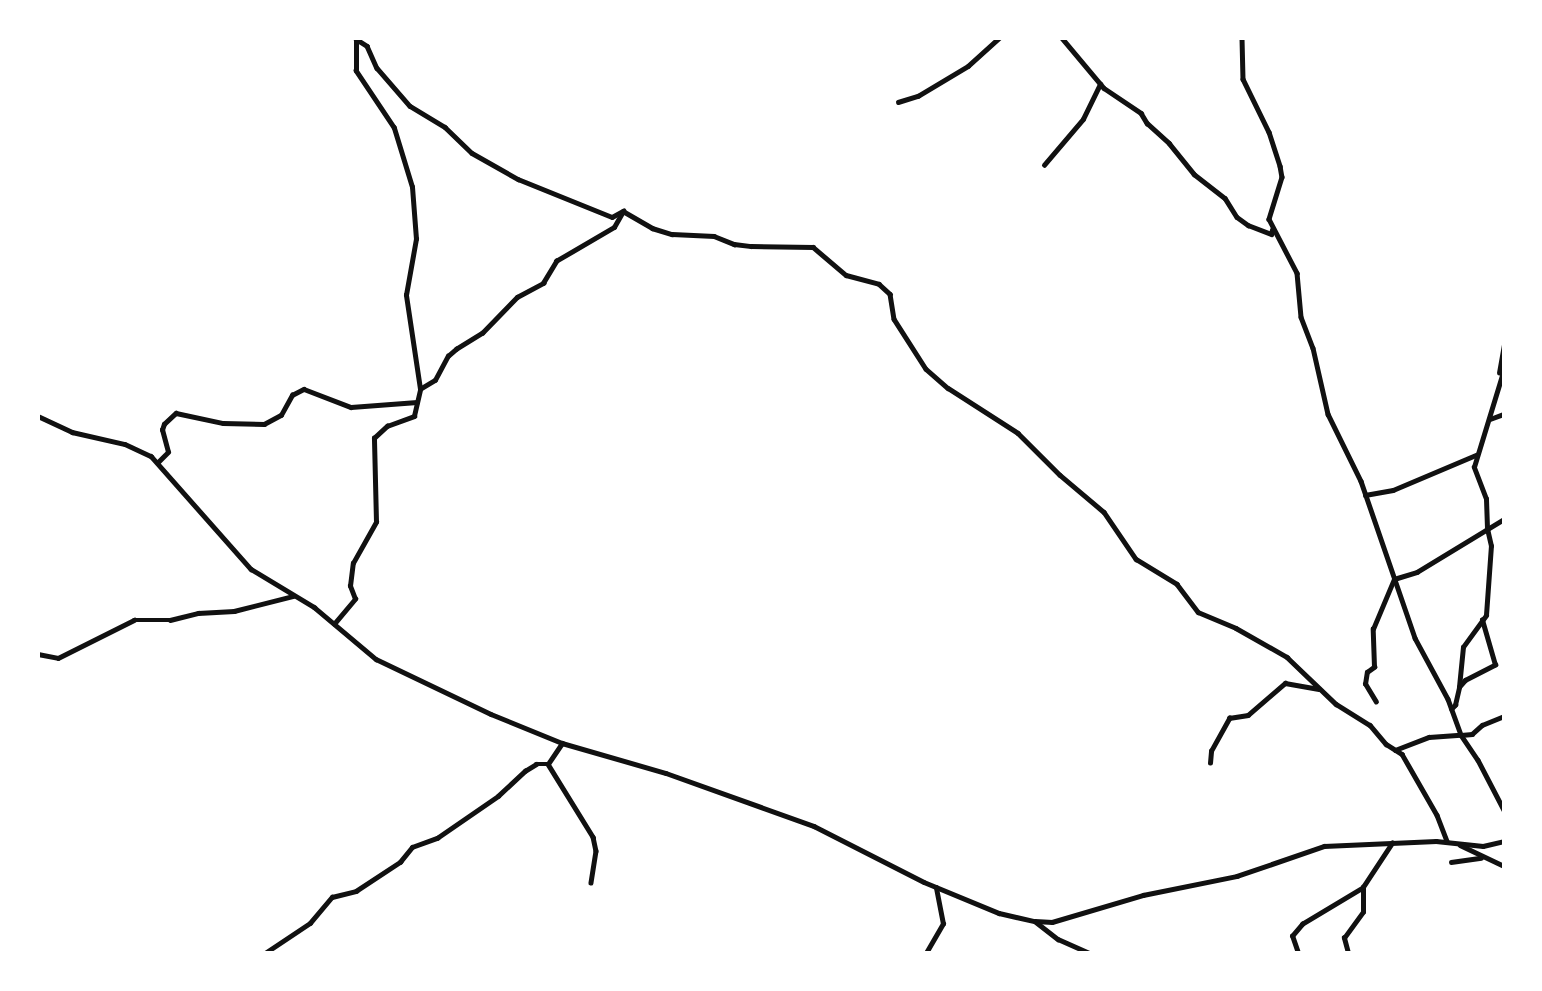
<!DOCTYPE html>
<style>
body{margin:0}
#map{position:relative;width:1542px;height:991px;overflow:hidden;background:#fff;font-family:"Alegreya Sans",sans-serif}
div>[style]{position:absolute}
.minor>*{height:4.5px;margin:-2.25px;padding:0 2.25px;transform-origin:2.25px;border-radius:2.25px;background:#111}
span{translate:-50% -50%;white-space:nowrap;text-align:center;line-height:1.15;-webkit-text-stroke:6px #fff;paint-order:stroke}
.frame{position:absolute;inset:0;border:40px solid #fff;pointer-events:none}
</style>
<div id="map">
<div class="minor">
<i style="left:1062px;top:38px;width:65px;rotate:50deg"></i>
<i style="left:1104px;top:88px;width:45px;rotate:34deg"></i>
<i style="left:1141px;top:113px;width:12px;rotate:59deg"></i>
<i style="left:1147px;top:123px;width:30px;rotate:42deg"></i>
<i style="left:1169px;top:143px;width:40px;rotate:51deg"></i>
<i style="left:1194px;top:174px;width:39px;rotate:38deg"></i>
<i style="left:1225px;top:198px;width:22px;rotate:58deg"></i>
<i style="left:1237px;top:217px;width:14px;rotate:36deg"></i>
<i style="left:1248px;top:225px;width:25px;rotate:21deg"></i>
<i style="left:1271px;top:234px;width:4px;rotate:-76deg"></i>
<i style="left:1242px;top:38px;width:41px;rotate:88.6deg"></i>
<i style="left:1243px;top:79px;width:59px;rotate:63.9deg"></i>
<i style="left:1269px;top:132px;width:36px;rotate:72deg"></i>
<i style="left:1280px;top:166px;width:11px;rotate:80deg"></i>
<i style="left:1282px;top:177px;width:44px;rotate:107.2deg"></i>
<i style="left:1269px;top:219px;width:61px;rotate:62.6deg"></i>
<i style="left:1297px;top:273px;width:44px;rotate:84.8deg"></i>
<i style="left:1301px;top:317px;width:33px;rotate:69deg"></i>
<i style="left:1313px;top:348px;width:68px;rotate:77.2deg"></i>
<i style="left:1328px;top:414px;width:75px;rotate:63.8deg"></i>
<i style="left:1361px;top:481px;width:166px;rotate:71deg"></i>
<i style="left:1415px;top:638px;width:69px;rotate:61.6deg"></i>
<i style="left:1448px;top:699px;width:38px;rotate:70deg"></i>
<i style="left:1461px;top:735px;width:30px;rotate:56deg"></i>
<i style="left:1478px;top:760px;width:56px;rotate:62.5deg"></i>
<i style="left:356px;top:39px;width:13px;rotate:32deg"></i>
<i style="left:367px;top:46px;width:24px;rotate:66deg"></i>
<i style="left:377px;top:68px;width:50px;rotate:49deg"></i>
<i style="left:410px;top:106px;width:41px;rotate:31deg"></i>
<i style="left:445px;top:127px;width:37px;rotate:44deg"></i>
<i style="left:472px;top:153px;width:53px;rotate:29.5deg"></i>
<i style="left:518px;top:179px;width:101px;rotate:22deg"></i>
<i style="left:612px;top:217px;width:13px;rotate:-29deg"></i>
<i style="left:623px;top:211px;width:34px;rotate:30deg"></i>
<i style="left:652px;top:228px;width:21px;rotate:17deg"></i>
<i style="left:672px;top:234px;width:42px;rotate:2.7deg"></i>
<i style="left:714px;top:236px;width:22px;rotate:22deg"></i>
<i style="left:734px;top:244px;width:17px;rotate:7deg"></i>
<i style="left:751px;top:246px;width:62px;rotate:0.9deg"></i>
<i style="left:813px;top:247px;width:43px;rotate:40.3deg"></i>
<i style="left:846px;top:275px;width:34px;rotate:15deg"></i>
<i style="left:879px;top:284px;width:15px;rotate:42deg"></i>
<i style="left:890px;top:294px;width:25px;rotate:81deg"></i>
<i style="left:894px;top:319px;width:59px;rotate:57.4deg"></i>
<i style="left:926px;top:369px;width:29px;rotate:41deg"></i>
<i style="left:948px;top:388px;width:83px;rotate:32.7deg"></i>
<i style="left:1018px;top:433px;width:59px;rotate:45deg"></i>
<i style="left:1060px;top:475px;width:57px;rotate:40.1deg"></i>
<i style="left:1104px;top:512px;width:57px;rotate:55.8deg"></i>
<i style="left:1136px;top:559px;width:48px;rotate:31.4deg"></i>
<i style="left:1177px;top:584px;width:35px;rotate:53deg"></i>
<i style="left:1198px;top:612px;width:41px;rotate:22.8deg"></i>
<i style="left:1236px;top:628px;width:59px;rotate:29.6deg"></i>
<i style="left:1287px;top:657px;width:68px;rotate:43.8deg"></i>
<i style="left:1336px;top:704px;width:40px;rotate:32deg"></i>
<i style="left:1370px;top:725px;width:25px;rotate:50deg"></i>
<i style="left:1386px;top:744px;width:19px;rotate:32deg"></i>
<i style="left:1402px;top:754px;width:70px;rotate:60.2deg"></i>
<i style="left:1437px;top:815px;width:28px;rotate:69deg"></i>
<i style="left:898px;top:102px;width:21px;rotate:-17deg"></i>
<i style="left:918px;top:96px;width:58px;rotate:-31deg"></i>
<i style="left:968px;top:66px;width:42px;rotate:-42.1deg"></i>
<i style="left:1044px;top:165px;width:60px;rotate:-49.7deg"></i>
<i style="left:1083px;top:119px;width:39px;rotate:-64deg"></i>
<i style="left:1499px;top:373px;width:28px;rotate:-80deg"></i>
<i style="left:420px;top:389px;width:17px;rotate:-31deg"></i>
<i style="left:435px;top:380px;width:27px;rotate:-62deg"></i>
<i style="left:448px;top:356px;width:11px;rotate:-41deg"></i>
<i style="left:456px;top:349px;width:31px;rotate:-32deg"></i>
<i style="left:482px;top:333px;width:50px;rotate:-45.8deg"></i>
<i style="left:517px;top:297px;width:30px;rotate:-28deg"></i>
<i style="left:543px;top:283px;width:26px;rotate:-59deg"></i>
<i style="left:556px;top:261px;width:67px;rotate:-30.4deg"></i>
<i style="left:614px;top:227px;width:16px;rotate:-60deg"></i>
<i style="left:38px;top:416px;width:38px;rotate:25deg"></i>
<i style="left:72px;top:432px;width:54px;rotate:12.8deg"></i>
<i style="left:125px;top:444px;width:29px;rotate:25deg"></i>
<i style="left:151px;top:456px;width:151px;rotate:48.5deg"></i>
<i style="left:251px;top:569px;width:74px;rotate:31.1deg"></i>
<i style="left:314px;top:607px;width:81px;rotate:40deg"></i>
<i style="left:376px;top:659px;width:127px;rotate:25.6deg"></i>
<i style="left:491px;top:714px;width:77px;rotate:22.2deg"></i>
<i style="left:562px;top:743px;width:108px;rotate:16.1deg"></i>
<i style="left:666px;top:773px;width:157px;rotate:19.7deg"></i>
<i style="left:814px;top:826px;width:123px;rotate:27deg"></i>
<i style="left:924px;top:882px;width:81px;rotate:22.5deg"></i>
<i style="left:999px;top:913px;width:37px;rotate:13deg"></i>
<i style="left:1035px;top:921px;width:17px;rotate:3deg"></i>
<i style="left:1052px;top:922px;width:95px;rotate:-16.5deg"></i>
<i style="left:1143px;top:895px;width:96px;rotate:-11.4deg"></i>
<i style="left:1237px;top:876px;width:92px;rotate:-19deg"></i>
<i style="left:1324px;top:846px;width:112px;rotate:-2.6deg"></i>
<i style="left:1436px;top:841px;width:47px;rotate:6.1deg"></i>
<i style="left:1483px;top:846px;width:22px;rotate:-13deg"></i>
<i style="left:1490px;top:419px;width:15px;rotate:-20deg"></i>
<i style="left:158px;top:462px;width:14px;rotate:-45deg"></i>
<i style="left:168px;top:452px;width:23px;rotate:-105deg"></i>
<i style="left:162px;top:430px;width:6px;rotate:-72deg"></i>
<i style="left:164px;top:424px;width:16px;rotate:-43deg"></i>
<i style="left:176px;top:413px;width:48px;rotate:12deg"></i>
<i style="left:223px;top:423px;width:41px;rotate:1.4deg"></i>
<i style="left:264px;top:424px;width:19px;rotate:-28deg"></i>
<i style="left:281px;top:415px;width:23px;rotate:-61deg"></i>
<i style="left:292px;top:395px;width:13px;rotate:-27deg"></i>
<i style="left:304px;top:389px;width:50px;rotate:21deg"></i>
<i style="left:351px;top:407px;width:66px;rotate:-4.3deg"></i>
<i style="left:1365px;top:495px;width:28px;rotate:-10deg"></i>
<i style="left:1393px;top:490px;width:90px;rotate:-22.9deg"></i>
<i style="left:334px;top:624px;width:33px;rotate:-50deg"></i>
<i style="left:355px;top:599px;width:14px;rotate:-111deg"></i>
<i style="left:350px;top:586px;width:23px;rotate:-83deg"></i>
<i style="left:353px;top:563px;width:47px;rotate:-60.7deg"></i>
<i style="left:376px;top:522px;width:84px;rotate:-91.4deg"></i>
<i style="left:374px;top:438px;width:18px;rotate:-43deg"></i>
<i style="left:387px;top:426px;width:29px;rotate:-20deg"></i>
<i style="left:414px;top:416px;width:28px;rotate:-77deg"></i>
<i style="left:420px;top:389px;width:95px;rotate:-98.5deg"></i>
<i style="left:406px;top:295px;width:57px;rotate:-79.9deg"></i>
<i style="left:416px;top:239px;width:52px;rotate:-94.4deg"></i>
<i style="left:412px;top:187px;width:62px;rotate:-107deg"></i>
<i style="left:394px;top:128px;width:69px;rotate:-123.7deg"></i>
<i style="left:356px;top:71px;width:31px;rotate:-90deg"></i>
<i style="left:38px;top:654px;width:20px;rotate:11deg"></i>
<i style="left:58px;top:658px;width:85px;rotate:-26.6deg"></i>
<i style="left:134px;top:620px;width:36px"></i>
<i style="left:170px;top:620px;width:29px;rotate:-14deg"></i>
<i style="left:198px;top:613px;width:36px;rotate:-3deg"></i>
<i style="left:234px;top:611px;width:61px;rotate:-14.3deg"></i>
<i style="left:1459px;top:687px;width:9px;rotate:-49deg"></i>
<i style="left:1465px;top:680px;width:34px;rotate:-27deg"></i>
<i style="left:1495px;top:665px;width:47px;rotate:-106.1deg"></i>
<i style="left:1376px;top:702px;width:21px;rotate:-121deg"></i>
<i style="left:1365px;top:684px;width:12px;rotate:-81deg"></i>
<i style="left:1367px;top:672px;width:9px;rotate:-36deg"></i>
<i style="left:1374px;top:667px;width:38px;rotate:-92deg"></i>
<i style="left:1373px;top:629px;width:54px;rotate:-67.2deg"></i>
<i style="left:1394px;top:579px;width:24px;rotate:-17deg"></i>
<i style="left:1417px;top:572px;width:102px;rotate:-31.3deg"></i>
<i style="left:1451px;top:709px;width:6px;rotate:-45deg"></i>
<i style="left:1455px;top:705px;width:18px;rotate:-77deg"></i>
<i style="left:1459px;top:687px;width:40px;rotate:-84.3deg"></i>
<i style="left:1463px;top:647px;width:39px;rotate:-54deg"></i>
<i style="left:1486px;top:615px;width:69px;rotate:-85.9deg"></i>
<i style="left:1491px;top:546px;width:18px;rotate:-103deg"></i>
<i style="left:1487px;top:528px;width:29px;rotate:-92deg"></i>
<i style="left:1486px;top:499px;width:34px;rotate:-111deg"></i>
<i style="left:1474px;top:467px;width:102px;rotate:-73deg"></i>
<i style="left:1461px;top:735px;width:11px;rotate:-5deg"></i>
<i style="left:1472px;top:734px;width:13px;rotate:-42deg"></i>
<i style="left:1482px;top:725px;width:24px;rotate:-22deg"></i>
<i style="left:1395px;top:750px;width:36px;rotate:-21deg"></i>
<i style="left:1429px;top:737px;width:31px;rotate:-4deg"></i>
<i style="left:1210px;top:763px;width:12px;rotate:-85deg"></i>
<i style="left:1211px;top:751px;width:38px;rotate:-61deg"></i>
<i style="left:1229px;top:718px;width:19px;rotate:-9deg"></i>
<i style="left:1248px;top:715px;width:49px;rotate:-40.9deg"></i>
<i style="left:1285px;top:683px;width:34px;rotate:10deg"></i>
<i style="left:548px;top:764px;width:86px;rotate:58.3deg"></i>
<i style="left:593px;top:837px;width:14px;rotate:78deg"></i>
<i style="left:596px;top:851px;width:32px;rotate:99deg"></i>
<i style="left:1460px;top:845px;width:49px;rotate:25.5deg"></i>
<i style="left:1451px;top:862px;width:30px;rotate:-8deg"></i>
<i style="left:1036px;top:922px;width:28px;rotate:38deg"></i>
<i style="left:1058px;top:939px;width:34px;rotate:24deg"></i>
<i style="left:265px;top:953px;width:54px;rotate:-33.7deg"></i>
<i style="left:310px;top:923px;width:34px;rotate:-50deg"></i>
<i style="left:332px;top:897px;width:25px;rotate:-14deg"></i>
<i style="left:356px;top:891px;width:53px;rotate:-33.4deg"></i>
<i style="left:400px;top:862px;width:19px;rotate:-51deg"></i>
<i style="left:412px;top:847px;width:27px;rotate:-20deg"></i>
<i style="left:437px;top:838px;width:74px;rotate:-34.5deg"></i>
<i style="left:498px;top:796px;width:37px;rotate:-43deg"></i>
<i style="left:525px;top:771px;width:13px;rotate:-32deg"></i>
<i style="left:536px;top:764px;width:12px"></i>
<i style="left:548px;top:764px;width:25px;rotate:-56deg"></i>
<i style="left:926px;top:953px;width:34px;rotate:-60deg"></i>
<i style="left:943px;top:924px;width:37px;rotate:-101deg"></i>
<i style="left:1298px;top:953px;width:18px;rotate:-109deg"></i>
<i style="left:1292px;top:936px;width:16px;rotate:-50deg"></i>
<i style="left:1302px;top:924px;width:70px;rotate:-31deg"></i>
<i style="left:1348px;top:953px;width:16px;rotate:-105deg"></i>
<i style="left:1344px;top:938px;width:32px;rotate:-54deg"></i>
<i style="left:1363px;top:912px;width:25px;rotate:-90deg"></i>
<i style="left:1363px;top:887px;width:53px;rotate:-56.6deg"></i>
</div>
<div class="frame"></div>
</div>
